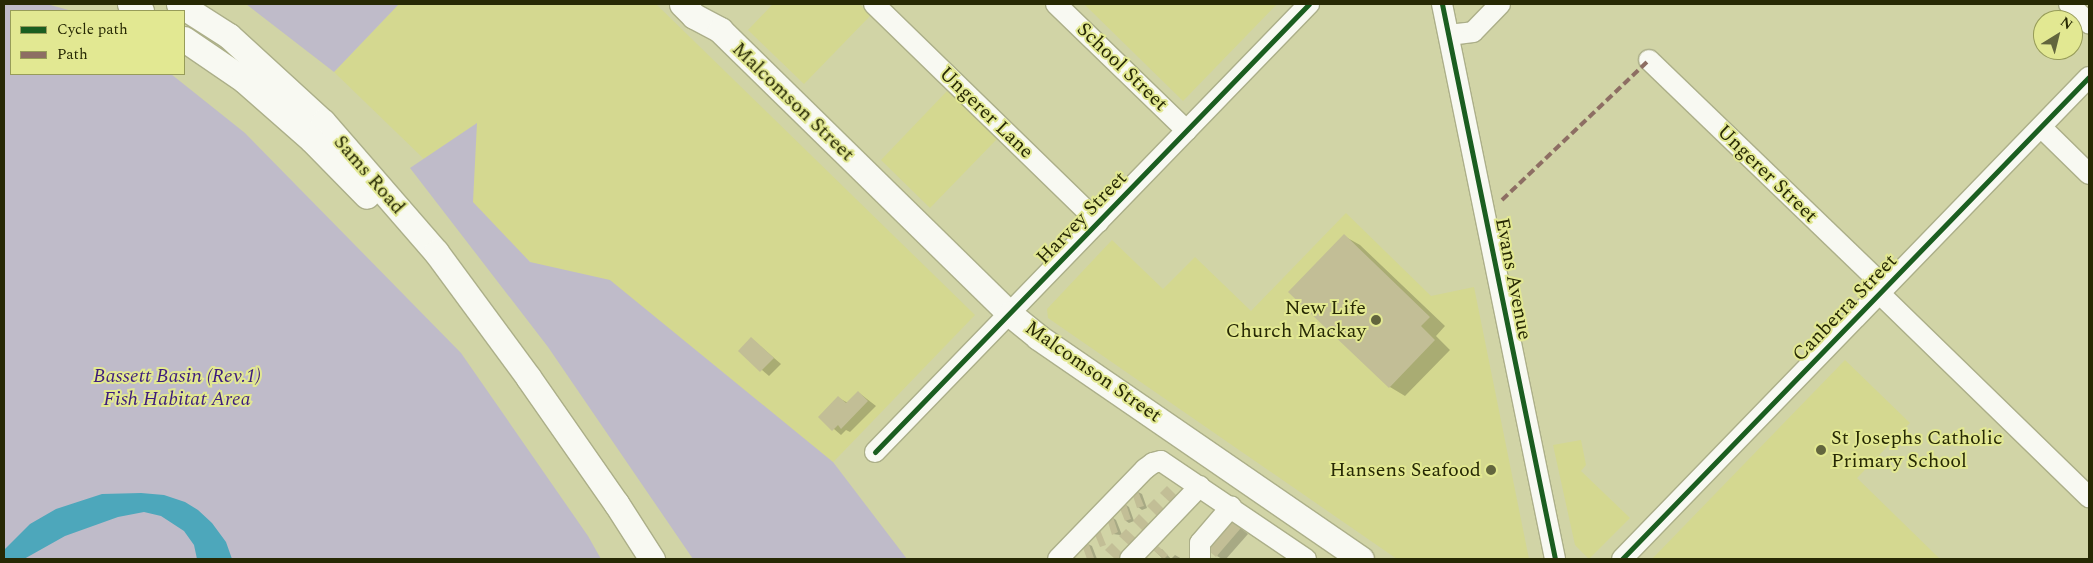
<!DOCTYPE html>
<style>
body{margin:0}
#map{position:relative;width:2093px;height:563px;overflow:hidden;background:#d1d4a6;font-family:Spectral,serif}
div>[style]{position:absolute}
.built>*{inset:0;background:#d4d890}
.green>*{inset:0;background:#bfbbc9}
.water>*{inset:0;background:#4da7bb}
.shadow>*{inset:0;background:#0003}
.building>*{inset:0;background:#c2be96}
.roads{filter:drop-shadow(1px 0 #acaf89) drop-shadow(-1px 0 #acaf89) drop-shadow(0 1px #acaf89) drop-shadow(0 -1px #acaf89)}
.minor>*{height:20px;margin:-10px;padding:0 10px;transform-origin:10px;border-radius:10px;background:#f8f9f2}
.major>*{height:25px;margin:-12.5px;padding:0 12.5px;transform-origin:12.5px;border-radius:12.5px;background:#f8f9f2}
.quiet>*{height:4px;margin-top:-2px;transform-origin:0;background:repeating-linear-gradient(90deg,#8d6e63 0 8px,transparent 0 12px)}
.cycleway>*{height:5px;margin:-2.5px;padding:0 2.5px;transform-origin:2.5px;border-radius:2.5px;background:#1b5e20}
.dots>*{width:14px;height:14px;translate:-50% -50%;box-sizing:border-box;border:2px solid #e2e892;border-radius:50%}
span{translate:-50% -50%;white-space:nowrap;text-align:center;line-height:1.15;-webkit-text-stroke:4px #e2e892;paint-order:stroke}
.street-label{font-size:20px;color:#272904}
.poi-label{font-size:20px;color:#272904}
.right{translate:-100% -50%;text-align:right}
.left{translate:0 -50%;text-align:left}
.park-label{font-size:20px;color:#3d1c7e;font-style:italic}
.frame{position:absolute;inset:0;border:5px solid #272904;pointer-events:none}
.legend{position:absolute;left:10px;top:10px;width:175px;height:65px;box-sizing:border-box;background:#e2e892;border:1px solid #979c59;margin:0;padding:6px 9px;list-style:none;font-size:15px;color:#272904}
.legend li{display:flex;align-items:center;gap:10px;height:25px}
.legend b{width:25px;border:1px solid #979c59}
.north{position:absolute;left:2033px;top:10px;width:50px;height:50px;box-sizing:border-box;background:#e2e892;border:1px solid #979c59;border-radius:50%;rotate:36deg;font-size:14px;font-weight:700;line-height:20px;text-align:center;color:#272904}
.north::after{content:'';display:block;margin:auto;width:18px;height:22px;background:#62653d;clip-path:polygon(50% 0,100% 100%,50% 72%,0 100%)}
</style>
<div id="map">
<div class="built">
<i style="clip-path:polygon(399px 4px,656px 4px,975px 315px,787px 510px,334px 72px)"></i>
<i style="clip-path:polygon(773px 4px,859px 4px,871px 15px,804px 84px,748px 30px)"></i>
<i style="clip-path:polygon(1084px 4px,1277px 4px,1183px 101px)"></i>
<i style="clip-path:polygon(948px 90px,997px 139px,930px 208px,881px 160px)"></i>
<i style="clip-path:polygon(1346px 213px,1431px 296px,1474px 287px,1529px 559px,1397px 559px,1048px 318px,1047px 309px,1112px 240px,1163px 289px,1195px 257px,1251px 311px)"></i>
<i style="clip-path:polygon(1845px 360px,1910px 423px,1857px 478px,1940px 559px,1652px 559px)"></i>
<i style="clip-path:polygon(1581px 440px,1586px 465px,1581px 471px,1630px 518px,1589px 559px,1575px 545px,1553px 445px)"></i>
</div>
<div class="green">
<i style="clip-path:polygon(4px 4px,47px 4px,72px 11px,11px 11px,11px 74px,171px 74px,245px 133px,461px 353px,588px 536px,601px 559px,4px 559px)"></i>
<i style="clip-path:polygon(246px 4px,399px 4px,334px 72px)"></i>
<i style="clip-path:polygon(477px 123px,473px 202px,530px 262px,610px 280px,833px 462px,907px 559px,693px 559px,548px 347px,410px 168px)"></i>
</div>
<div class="water">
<i style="clip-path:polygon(141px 493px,164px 495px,185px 502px,198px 510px,212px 523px,226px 542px,232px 559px,197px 559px,194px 545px,184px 531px,161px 516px,144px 512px,118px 517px,65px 536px,24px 559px,4px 559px,4px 550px,30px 524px,56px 509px,102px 494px)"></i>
</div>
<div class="shadow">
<i style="clip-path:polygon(1344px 236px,1360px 245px,1445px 326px,1436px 336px,1450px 350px,1405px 396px,1390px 387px)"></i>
<i style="clip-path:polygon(752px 339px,781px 364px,769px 376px,740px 351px)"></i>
<i style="clip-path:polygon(858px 392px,876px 406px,850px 432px,846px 430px,841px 435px,820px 417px,839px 398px,848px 403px)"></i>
<i style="clip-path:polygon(1138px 492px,1142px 494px,1147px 508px,1142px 510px,1138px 507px)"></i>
<i style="clip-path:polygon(1126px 505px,1129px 507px,1134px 521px,1129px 523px,1126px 521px)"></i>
<i style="clip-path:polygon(1113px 518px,1116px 520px,1122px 535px,1133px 547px,1120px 535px,1113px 534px)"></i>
<i style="clip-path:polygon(1230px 520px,1248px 534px,1226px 559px,1222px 559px,1217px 556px)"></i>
<i style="clip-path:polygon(1088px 544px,1092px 546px,1097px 559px,1088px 559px,1083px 546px)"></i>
<i style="clip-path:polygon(1162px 549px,1171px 559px,1175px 555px,1182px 559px,1163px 559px,1155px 551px)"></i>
</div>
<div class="building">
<i style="clip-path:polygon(1344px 234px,1430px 317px,1421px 326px,1435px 340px,1389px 388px,1288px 292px)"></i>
<i style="clip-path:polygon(751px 337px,774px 358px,760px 372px,738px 351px)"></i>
<i style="clip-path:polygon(858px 391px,868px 401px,841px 429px,838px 425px,832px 431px,818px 417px,838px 396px,846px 403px)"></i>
<i style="clip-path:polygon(1167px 486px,1180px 499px,1173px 505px,1160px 493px)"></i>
<i style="clip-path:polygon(1138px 491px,1144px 506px,1137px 508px,1132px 493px)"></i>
<i style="clip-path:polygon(1154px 499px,1167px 512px,1160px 519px,1147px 506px)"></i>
<i style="clip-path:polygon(1126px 504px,1131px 519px,1125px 521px,1119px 506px)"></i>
<i style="clip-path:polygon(1139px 514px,1152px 527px,1146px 534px,1133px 521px)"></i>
<i style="clip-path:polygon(1113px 517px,1118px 532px,1112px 535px,1107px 519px)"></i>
<i style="clip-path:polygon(1230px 518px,1241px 528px,1216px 557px,1204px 547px)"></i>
<i style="clip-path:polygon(1126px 529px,1139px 541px,1132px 548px,1119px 536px)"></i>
<i style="clip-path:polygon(1100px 530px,1106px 545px,1100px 547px,1094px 532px)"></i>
<i style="clip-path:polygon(1088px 542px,1094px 558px,1090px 559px,1087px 559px,1082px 545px)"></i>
<i style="clip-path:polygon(1112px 543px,1125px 556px,1123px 559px,1115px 559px,1105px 550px)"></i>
<i style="clip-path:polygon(1158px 546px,1168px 555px,1164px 559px,1153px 550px)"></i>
</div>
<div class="roads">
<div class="minor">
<i style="left:874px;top:4px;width:313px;rotate:44.2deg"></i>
<i style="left:1056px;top:4px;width:182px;rotate:44.1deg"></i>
<i style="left:1442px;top:4px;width:566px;rotate:78.49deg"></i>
<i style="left:2069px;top:4px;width:28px;rotate:44deg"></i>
<i style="left:1449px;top:35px;width:24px;rotate:-7deg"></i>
<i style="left:1473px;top:32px;width:39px;rotate:-46deg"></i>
<i style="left:1649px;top:60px;width:327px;rotate:43.9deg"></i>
<i style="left:2041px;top:127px;width:67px;rotate:44.4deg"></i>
<i style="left:1879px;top:293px;width:293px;rotate:44.2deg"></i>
<i style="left:875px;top:452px;width:624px;rotate:-45.91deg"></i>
<i style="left:1058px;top:559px;width:125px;rotate:-46deg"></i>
<i style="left:1145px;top:469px;width:10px;rotate:-37deg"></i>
<i style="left:1153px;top:463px;width:8px;rotate:-14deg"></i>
<i style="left:1161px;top:461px;width:175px;rotate:34.1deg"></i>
<i style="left:1130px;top:559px;width:101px;rotate:-46.2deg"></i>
<i style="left:1200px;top:559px;width:16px;rotate:-90deg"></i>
<i style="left:1200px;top:543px;width:48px;rotate:-49.3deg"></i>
<i style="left:1622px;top:559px;width:671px;rotate:-45.91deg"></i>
</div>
<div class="major">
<i style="left:130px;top:4px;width:13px;rotate:32deg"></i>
<i style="left:179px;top:4px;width:59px;rotate:32.6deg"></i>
<i style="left:229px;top:36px;width:127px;rotate:42.5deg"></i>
<i style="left:323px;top:122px;width:172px;rotate:49deg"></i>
<i style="left:436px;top:252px;width:155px;rotate:53.6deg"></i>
<i style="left:528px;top:377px;width:154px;rotate:55.1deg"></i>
<i style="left:616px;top:503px;width:67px;rotate:57.3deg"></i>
<i style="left:682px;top:4px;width:17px;rotate:45deg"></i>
<i style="left:694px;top:16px;width:30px;rotate:28deg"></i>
<i style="left:720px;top:30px;width:406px;rotate:44.4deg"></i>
<i style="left:1010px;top:314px;width:36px;rotate:39deg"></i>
<i style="left:1038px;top:337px;width:392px;rotate:34.5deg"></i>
<i style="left:184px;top:39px;width:73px;rotate:34.3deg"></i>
<i style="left:244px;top:80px;width:91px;rotate:41.4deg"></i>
<i style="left:312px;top:140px;width:78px;rotate:45.5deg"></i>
</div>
</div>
<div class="quiet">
<i style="left:1502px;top:200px;width:203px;rotate:-43.6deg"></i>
</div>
<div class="cycleway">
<i style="left:1442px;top:4px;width:566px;rotate:78.49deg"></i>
<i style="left:875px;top:452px;width:624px;rotate:-45.91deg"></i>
<i style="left:1622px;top:559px;width:671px;rotate:-45.91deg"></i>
</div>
<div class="dots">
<i style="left:1376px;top:320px;background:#62653d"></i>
<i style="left:1821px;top:450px;background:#62653d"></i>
<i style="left:1491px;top:470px;background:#62653d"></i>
</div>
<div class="street-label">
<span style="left:1122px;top:67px;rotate:44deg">School Street</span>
<span style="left:793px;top:102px;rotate:44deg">Malcomson Street</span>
<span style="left:986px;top:113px;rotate:44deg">Ungerer Lane</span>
<span style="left:1767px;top:174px;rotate:44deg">Ungerer Street</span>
<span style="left:369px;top:175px;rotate:49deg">Sams Road</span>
<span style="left:1082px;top:218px;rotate:-46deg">Harvey Street</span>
<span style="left:1513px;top:279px;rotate:79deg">Evans Avenue</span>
<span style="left:1845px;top:308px;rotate:-46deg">Canberra Street</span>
<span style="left:1093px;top:372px;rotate:35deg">Malcomson Street</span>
</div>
<div class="poi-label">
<span class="right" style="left:1366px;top:320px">New Life<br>Church Mackay</span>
<span class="left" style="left:1831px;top:450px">St Josephs Catholic<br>Primary School</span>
<span class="right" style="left:1481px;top:470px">Hansens Seafood</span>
</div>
<div class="park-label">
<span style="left:177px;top:388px">Bassett Basin (Rev.1)<br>Fish Habitat Area</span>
</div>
<div class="frame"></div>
<ul class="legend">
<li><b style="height:6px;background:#1b5e20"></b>Cycle path</li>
<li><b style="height:6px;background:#8d6e63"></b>Path</li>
</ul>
<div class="north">N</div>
</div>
